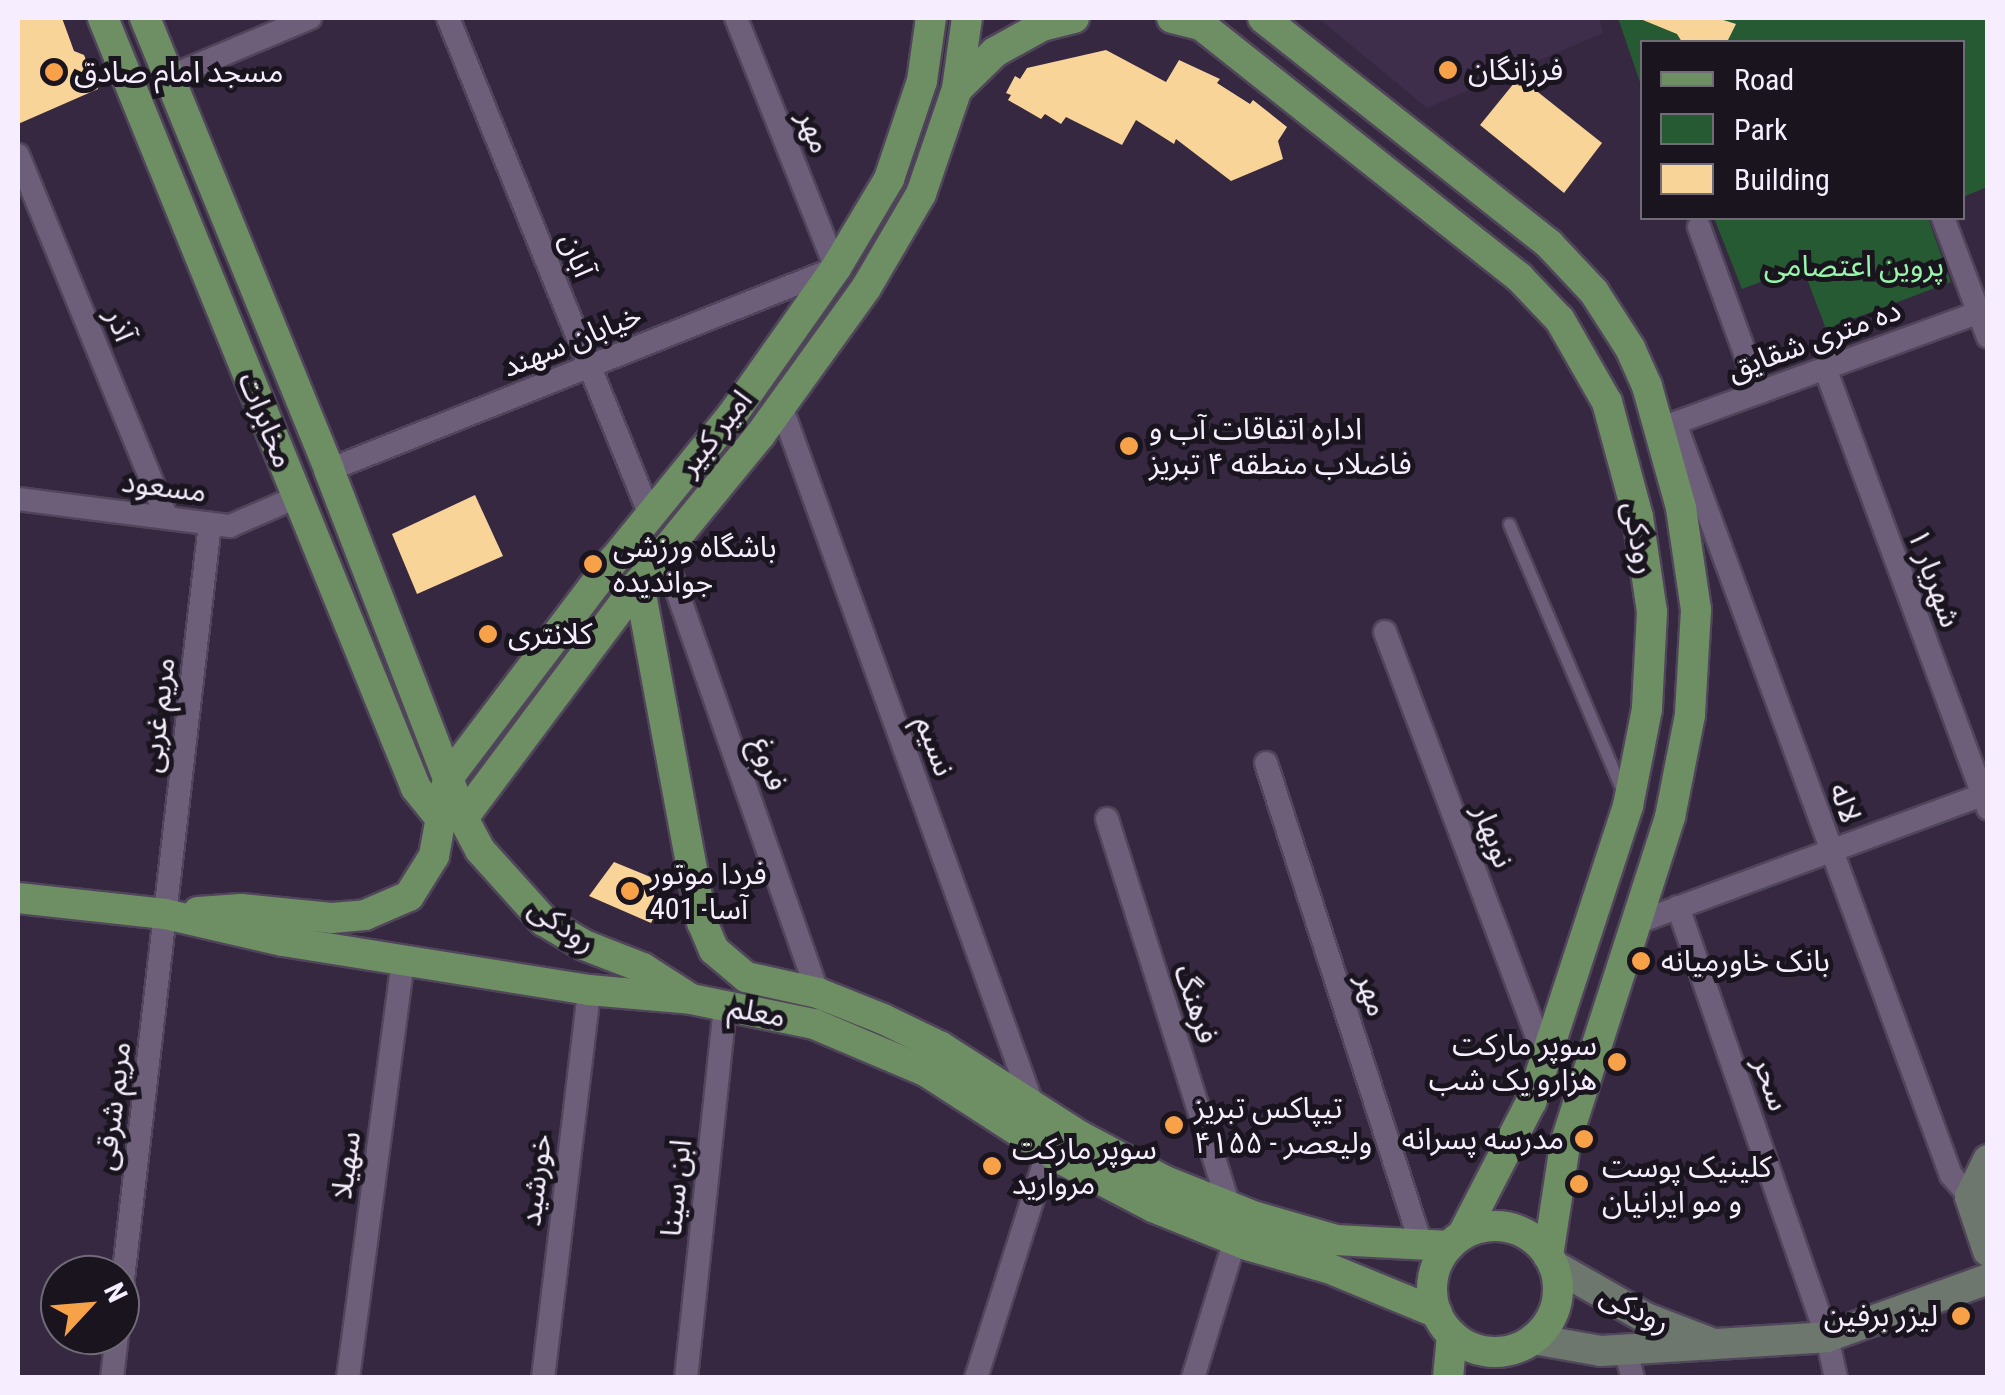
<!DOCTYPE html>
<meta charset="utf-8">
<style>
body{margin:0}
#map{position:relative;width:2005px;height:1395px;overflow:hidden;background:#352840;font-family:"Roboto Condensed","Noto Sans Arabic",sans-serif}
div>[style]{position:absolute}
.built>*{inset:0;background:#3e2e4c}
.green>*{inset:0;background:#255a32}
.building>*{inset:0;background:#f9d498}
.roads{filter:drop-shadow(2px 0 #50455a) drop-shadow(-2px 0 #50455a) drop-shadow(0 2px #50455a) drop-shadow(0 -2px #50455a)}
.lane>*{height:11px;margin:-5.5px;padding:0 5.5px;transform-origin:5.5px;border-radius:5.5px;background:#6d5f7a}
.street>*{height:22px;margin:-11px;padding:0 11px;transform-origin:11px;border-radius:11px;background:#6d5f7a}
.secondary>*{height:30px;margin:-15px;padding:0 15px;transform-origin:15px;border-radius:15px;background:#6d776e}
.primary>*{height:30px;margin:-15px;padding:0 15px;transform-origin:15px;border-radius:15px;background:#6e8f63}
.primary>.ring{margin:-15px;padding:0;box-sizing:content-box;background:none;border:30px solid #6e8f63;border-radius:50%}
.dots>*{width:28px;height:28px;translate:-50% -50%;box-sizing:border-box;border:5px solid #19141e;border-radius:50%}
span{translate:-50% -50%;white-space:nowrap;text-align:center;line-height:1.15;-webkit-text-stroke:10px #19141e;paint-order:stroke}
.poi-label{font-size:30px;color:#f6eefe}
.left{translate:0 -50%;text-align:left}
.right{translate:-100% -50%;text-align:right}
.street-label{font-size:30px;color:#f6eefe}
.park-label{font-size:30px;color:#96f5a8}
.frame{position:absolute;inset:0;border:20px solid #f6eefe;pointer-events:none}
.legend{position:absolute;left:1640px;top:40px;width:325px;height:180px;box-sizing:border-box;background:#19141e;border:2px solid #716b78;margin:0;padding:12px 18px;list-style:none;font-size:30px;color:#f6eefe}
.legend li{display:flex;align-items:center;gap:20px;height:50px}
.legend b{width:50px;border:2px solid #716b78}
.north{position:absolute;left:40px;top:1255px;width:100px;height:100px;box-sizing:border-box;background:#19141e;border:2px solid #716b78;border-radius:50%;rotate:64deg;font-size:28px;font-weight:700;line-height:40px;text-align:center;color:#f6eefe}
.north::after{content:'';display:block;margin:auto;width:35px;height:45px;background:#f7a149;clip-path:polygon(50% 0,100% 100%,50% 72%,0 100%)}
</style>
<div id="map">
<div class="built">
<i style="clip-path:polygon(1318px 18px,1599px 18px,1603px 33px,1427px 108px)"></i>
</div>
<div class="green">
<i style="clip-path:polygon(1618px 18px,1987px 18px,1987px 187px,1963px 197px,1962px 42px,1642px 42px,1642px 88px)"></i>
<i style="clip-path:polygon(1714px 218px,1928px 218px,1951px 282px,1826px 329px,1802px 266px,1742px 289px)"></i>
</div>
<div class="building">
<i style="clip-path:polygon(18px 18px,62px 18px,74px 51px,84px 55px,98px 89px,18px 124px)"></i>
<i style="clip-path:polygon(1638px 18px,1717px 18px,1736px 24px,1727px 42px,1682px 42px,1677px 34px)"></i>
<i style="clip-path:polygon(1106px 50px,1166px 82px,1179px 60px,1220px 79px,1217px 83px,1250px 104px,1253px 100px,1287px 127px,1278px 141px,1283px 159px,1231px 181px,1176px 139px,1174px 144px,1136px 120px,1122px 145px,1066px 117px,1061px 124px,1045px 114px,1041px 119px,1008px 100px,1011px 95px,1006px 93px,1015px 76px,1020px 79px,1027px 68px)"></i>
<i style="clip-path:polygon(1519px 77px,1602px 143px,1564px 193px,1480px 125px)"></i>
<i style="clip-path:polygon(475px 495px,503px 556px,417px 594px,392px 534px)"></i>
<i style="clip-path:polygon(614px 862px,670px 885px,651px 923px,589px 896px)"></i>
</div>
<div class="roads">
<div class="lane">
<i style="left:1509px;top:524px;width:292px;rotate:67deg"></i>
</div>
<div class="street">
<i style="left:448px;top:18px;width:536px;rotate:67.88deg"></i>
<i style="left:736px;top:18px;width:269px;rotate:68.2deg"></i>
<i style="left:169px;top:77px;width:153px;rotate:-22.7deg"></i>
<i style="left:18px;top:155px;width:392px;rotate:67.7deg"></i>
<i style="left:1943px;top:218px;width:127px;rotate:69.3deg"></i>
<i style="left:1699px;top:227px;width:176px;rotate:70deg"></i>
<i style="left:1825px;top:368px;width:470px;rotate:69.7deg"></i>
<i style="left:781px;top:406px;width:744px;rotate:70.2deg"></i>
<i style="left:1675px;top:423px;width:801px;rotate:69.85deg"></i>
<i style="left:1951px;top:1175px;width:29px;rotate:49deg"></i>
<i style="left:1664px;top:427px;width:345px;rotate:-20deg"></i>
<i style="left:329px;top:470px;width:546px;rotate:-21.72deg"></i>
<i style="left:18px;top:499px;width:214px;rotate:7.3deg"></i>
<i style="left:230px;top:526px;width:73px;rotate:-23.4deg"></i>
<i style="left:664px;top:554px;width:465px;rotate:70.7deg"></i>
<i style="left:1385px;top:632px;width:458px;rotate:69.4deg"></i>
<i style="left:1266px;top:763px;width:505px;rotate:72.14deg"></i>
<i style="left:1107px;top:819px;width:406px;rotate:72.5deg"></i>
<i style="left:1678px;top:907px;width:455px;rotate:70.9deg"></i>
<i style="left:1827px;top:1337px;width:42px;rotate:77.6deg"></i>
<i style="left:1639px;top:922px;width:366px;rotate:-20.3deg"></i>
<i style="left:120px;top:1305px;width:786px;rotate:-83.43deg"></i>
<i style="left:1625px;top:1350px;width:29px;rotate:74deg"></i>
<i style="left:112px;top:1378px;width:43px;rotate:-83.4deg"></i>
<i style="left:348px;top:1378px;width:422px;rotate:-82.5deg"></i>
<i style="left:543px;top:1378px;width:391px;rotate:-83.2deg"></i>
<i style="left:686px;top:1378px;width:374px;rotate:-84deg"></i>
<i style="left:976px;top:1378px;width:238px;rotate:-72.4deg"></i>
<i style="left:1193px;top:1378px;width:144px;rotate:-73.1deg"></i>
</div>
<div class="secondary">
<i style="left:1988px;top:1160px;width:41px;rotate:115.9deg"></i>
<i style="left:1970px;top:1197px;width:57px;rotate:71.6deg"></i>
<i style="left:1553px;top:1265px;width:107px;rotate:29.7deg"></i>
<i style="left:1646px;top:1318px;width:67px;rotate:20.9deg"></i>
<i style="left:1533px;top:1339px;width:69px;rotate:10deg"></i>
<i style="left:1601px;top:1351px;width:226px;rotate:-3.5deg"></i>
<i style="left:1827px;top:1337px;width:171px;rotate:-19.8deg"></i>
</div>
<div class="primary">
<i style="left:103px;top:18px;width:831px;rotate:67.88deg"></i>
<i style="left:416px;top:788px;width:36px;rotate:51deg"></i>
<i style="left:145px;top:18px;width:488px;rotate:67.8deg"></i>
<i style="left:329px;top:470px;width:373px;rotate:68.9deg"></i>
<i style="left:463px;top:818px;width:36px;rotate:62deg"></i>
<i style="left:480px;top:850px;width:96px;rotate:48deg"></i>
<i style="left:544px;top:921px;width:47px;rotate:31deg"></i>
<i style="left:584px;top:945px;width:63px;rotate:21.3deg"></i>
<i style="left:643px;top:968px;width:54px;rotate:32.8deg"></i>
<i style="left:1172px;top:18px;width:30px;rotate:14deg"></i>
<i style="left:1201px;top:25px;width:406px;rotate:38.4deg"></i>
<i style="left:1519px;top:277px;width:59px;rotate:46.4deg"></i>
<i style="left:1560px;top:320px;width:95px;rotate:60.2deg"></i>
<i style="left:1607px;top:402px;width:119px;rotate:74.9deg"></i>
<i style="left:1638px;top:517px;width:96px;rotate:81.6deg"></i>
<i style="left:1652px;top:612px;width:97px;rotate:93deg"></i>
<i style="left:1647px;top:709px;width:99px;rotate:101.1deg"></i>
<i style="left:1628px;top:806px;width:311px;rotate:108.1deg"></i>
<i style="left:1531px;top:1102px;width:148px;rotate:117.3deg"></i>
<i style="left:1263px;top:18px;width:365px;rotate:38.3deg"></i>
<i style="left:1549px;top:244px;width:66px;rotate:46.8deg"></i>
<i style="left:1594px;top:292px;width:67px;rotate:57.3deg"></i>
<i style="left:1630px;top:348px;width:42px;rotate:65.9deg"></i>
<i style="left:1647px;top:386px;width:127px;rotate:74.4deg"></i>
<i style="left:1681px;top:508px;width:103px;rotate:81.6deg"></i>
<i style="left:1696px;top:610px;width:105px;rotate:93.3deg"></i>
<i style="left:1690px;top:715px;width:104px;rotate:101.1deg"></i>
<i style="left:1670px;top:817px;width:344px;rotate:107.8deg"></i>
<i style="left:1565px;top:1145px;width:112px;rotate:98.7deg"></i>
<i style="left:957px;top:89px;width:53px;rotate:-44.2deg"></i>
<i style="left:995px;top:52px;width:54px;rotate:-29deg"></i>
<i style="left:1042px;top:26px;width:33px;rotate:-14deg"></i>
<i style="left:639px;top:583px;width:345px;rotate:79.5deg"></i>
<i style="left:702px;top:922px;width:30px;rotate:67deg"></i>
<i style="left:714px;top:950px;width:42px;rotate:40.2deg"></i>
<i style="left:746px;top:977px;width:74px;rotate:12.5deg"></i>
<i style="left:818px;top:993px;width:70px;rotate:21.8deg"></i>
<i style="left:883px;top:1019px;width:64px;rotate:25.8deg"></i>
<i style="left:941px;top:1047px;width:163px;rotate:32.7deg"></i>
<i style="left:1078px;top:1135px;width:98px;rotate:27.9deg"></i>
<i style="left:1165px;top:1181px;width:98px;rotate:21.6deg"></i>
<i style="left:1256px;top:1217px;width:83px;rotate:16deg"></i>
<i style="left:1336px;top:1240px;width:113px;rotate:3deg"></i>
<i style="left:463px;top:818px;width:294px;rotate:-53.2deg"></i>
<i style="left:639px;top:583px;width:191px;rotate:-50.7deg"></i>
<i style="left:760px;top:435px;width:181px;rotate:-54.2deg"></i>
<i style="left:866px;top:288px;width:109px;rotate:-59.7deg"></i>
<i style="left:921px;top:194px;width:111px;rotate:-71.1deg"></i>
<i style="left:957px;top:89px;width:72px;rotate:-82deg"></i>
<i style="left:18px;top:898px;width:148px;rotate:6.2deg"></i>
<i style="left:165px;top:914px;width:121px;rotate:12.9deg"></i>
<i style="left:283px;top:941px;width:310px;rotate:9.1deg"></i>
<i style="left:589px;top:990px;width:102px;rotate:5deg"></i>
<i style="left:691px;top:999px;width:126px;rotate:11.5deg"></i>
<i style="left:814px;top:1024px;width:123px;rotate:23deg"></i>
<i style="left:927px;top:1072px;width:162px;rotate:32.9deg"></i>
<i style="left:1063px;top:1160px;width:102px;rotate:27.6deg"></i>
<i style="left:1153px;top:1207px;width:101px;rotate:22deg"></i>
<i style="left:1247px;top:1245px;width:84px;rotate:15.9deg"></i>
<i style="left:1328px;top:1268px;width:118px;rotate:22.4deg"></i>
<i style="left:198px;top:912px;width:43px;rotate:-4deg"></i>
<i style="left:241px;top:909px;width:91px;rotate:5.6deg"></i>
<i style="left:332px;top:918px;width:33px;rotate:-5deg"></i>
<i style="left:365px;top:915px;width:48px;rotate:-23.4deg"></i>
<i style="left:409px;top:896px;width:47px;rotate:-58deg"></i>
<i style="left:434px;top:856px;width:79px;rotate:-79.8deg"></i>
<i style="left:448px;top:778px;width:273px;rotate:-52.8deg"></i>
<i style="left:613px;top:561px;width:190px;rotate:-50.8deg"></i>
<i style="left:733px;top:414px;width:179px;rotate:-54.8deg"></i>
<i style="left:836px;top:268px;width:104px;rotate:-59.2deg"></i>
<i style="left:889px;top:179px;width:103px;rotate:-71.4deg"></i>
<i style="left:922px;top:81px;width:64px;rotate:-81.9deg"></i>
<i class="ring" style="left:1432px;top:1226px;width:96px;height:96px"></i>
<i style="left:1448px;top:1378px;width:43px;rotate:-84.7deg"></i>
</div>
</div>
<div class="dots">
<i style="left:1448px;top:70px;background:#f7a149"></i>
<i style="left:54px;top:72px;background:#f7a149"></i>
<i style="left:1129px;top:446px;background:#f7a149"></i>
<i style="left:593px;top:564px;background:#f7a149"></i>
<i style="left:488px;top:634px;background:#f7a149"></i>
<i style="left:630px;top:891px;background:#f7a149"></i>
<i style="left:1641px;top:961px;background:#f7a149"></i>
<i style="left:1617px;top:1062px;background:#f7a149"></i>
<i style="left:1174px;top:1125px;background:#f7a149"></i>
<i style="left:1584px;top:1139px;background:#f7a149"></i>
<i style="left:992px;top:1166px;background:#f7a149"></i>
<i style="left:1579px;top:1184px;background:#f7a149"></i>
<i style="left:1961px;top:1316px;background:#f7a149"></i>
</div>
<div class="poi-label">
<span class="left" style="left:1468px;top:70px">فرزانگان</span>
<span class="left" style="left:74px;top:72px">مسجد امام صادق</span>
<span class="left" style="left:1149px;top:446px">اداره اتفاقات آب و<br>فاضلاب منطقه ۴ تبریز</span>
<span class="left" style="left:613px;top:564px">باشگاه ورزشی<br>جواندیده</span>
<span class="left" style="left:508px;top:634px">کلانتری</span>
<span class="left" style="left:650px;top:891px">فردا موتور<br>401 -آسا</span>
<span class="left" style="left:1661px;top:961px">بانک خاورمیانه</span>
<span class="right" style="left:1597px;top:1062px">سوپر مارکت<br>هزارو یک شب</span>
<span class="left" style="left:1194px;top:1125px">تیپاکس تبریز<br>ولیعصر - ۴۱۵۵</span>
<span class="right" style="left:1564px;top:1139px">مدرسه پسرانه</span>
<span class="left" style="left:1012px;top:1166px">سوپر مارکت<br>مروارید</span>
<span class="left" style="left:1602px;top:1184px">کلینیک پوست<br>و مو ایرانیان</span>
<span class="right" style="left:1938px;top:1316px">لیزر برفین</span>
</div>
<div class="street-label">
<span style="left:814px;top:132px;rotate:68deg">مهر</span>
<span style="left:577px;top:255px;rotate:68deg">آبان</span>
<span style="left:120px;top:325px;rotate:68deg">آذر</span>
<span style="left:1814px;top:340px;rotate:-20deg">ده متری شقایق</span>
<span style="left:572px;top:341px;rotate:-22deg">خیابان سهند</span>
<span style="left:266px;top:420px;rotate:68deg">مخابرات</span>
<span style="left:715px;top:433px;rotate:-52deg">امیر کبیر</span>
<span style="left:164px;top:487px;rotate:7deg">مسعود</span>
<span style="left:1639px;top:538px;rotate:80deg">رودکى</span>
<span style="left:1934px;top:578px;rotate:70deg">شهریار ۱</span>
<span style="left:158px;top:715px;rotate:-83deg">مریم غربی</span>
<span style="left:935px;top:746px;rotate:70deg">نسیم</span>
<span style="left:769px;top:764px;rotate:71deg">فروغ</span>
<span style="left:1845px;top:803px;rotate:70deg">لاله</span>
<span style="left:1493px;top:836px;rotate:69deg">نوبهار</span>
<span style="left:562px;top:925px;rotate:34deg">رودکی</span>
<span style="left:1372px;top:995px;rotate:72deg">مهر</span>
<span style="left:1196px;top:1004px;rotate:72deg">فرهنگ</span>
<span style="left:757px;top:1012px;rotate:11deg">معلم</span>
<span style="left:1771px;top:1084px;rotate:71deg">سحر</span>
<span style="left:113px;top:1106px;rotate:-83deg">مریم شرقی</span>
<span style="left:346px;top:1165px;rotate:-82deg">سهیلا</span>
<span style="left:536px;top:1180px;rotate:-83deg">خورشید</span>
<span style="left:676px;top:1188px;rotate:-84deg">ابن سینا</span>
<span style="left:1635px;top:1309px;rotate:26deg">رودکی</span>
</div>
<div class="park-label">
<span style="left:1854px;top:266px">پروین اعتصامى</span>
</div>
<div class="frame"></div>
<ul class="legend">
<li><b style="height:12px;background:#6e8f63"></b>Road</li>
<li><b style="height:28px;background:#255a32"></b>Park</li>
<li><b style="height:28px;background:#f9d498"></b>Building</li>
</ul>
<div class="north">N</div>
</div>
